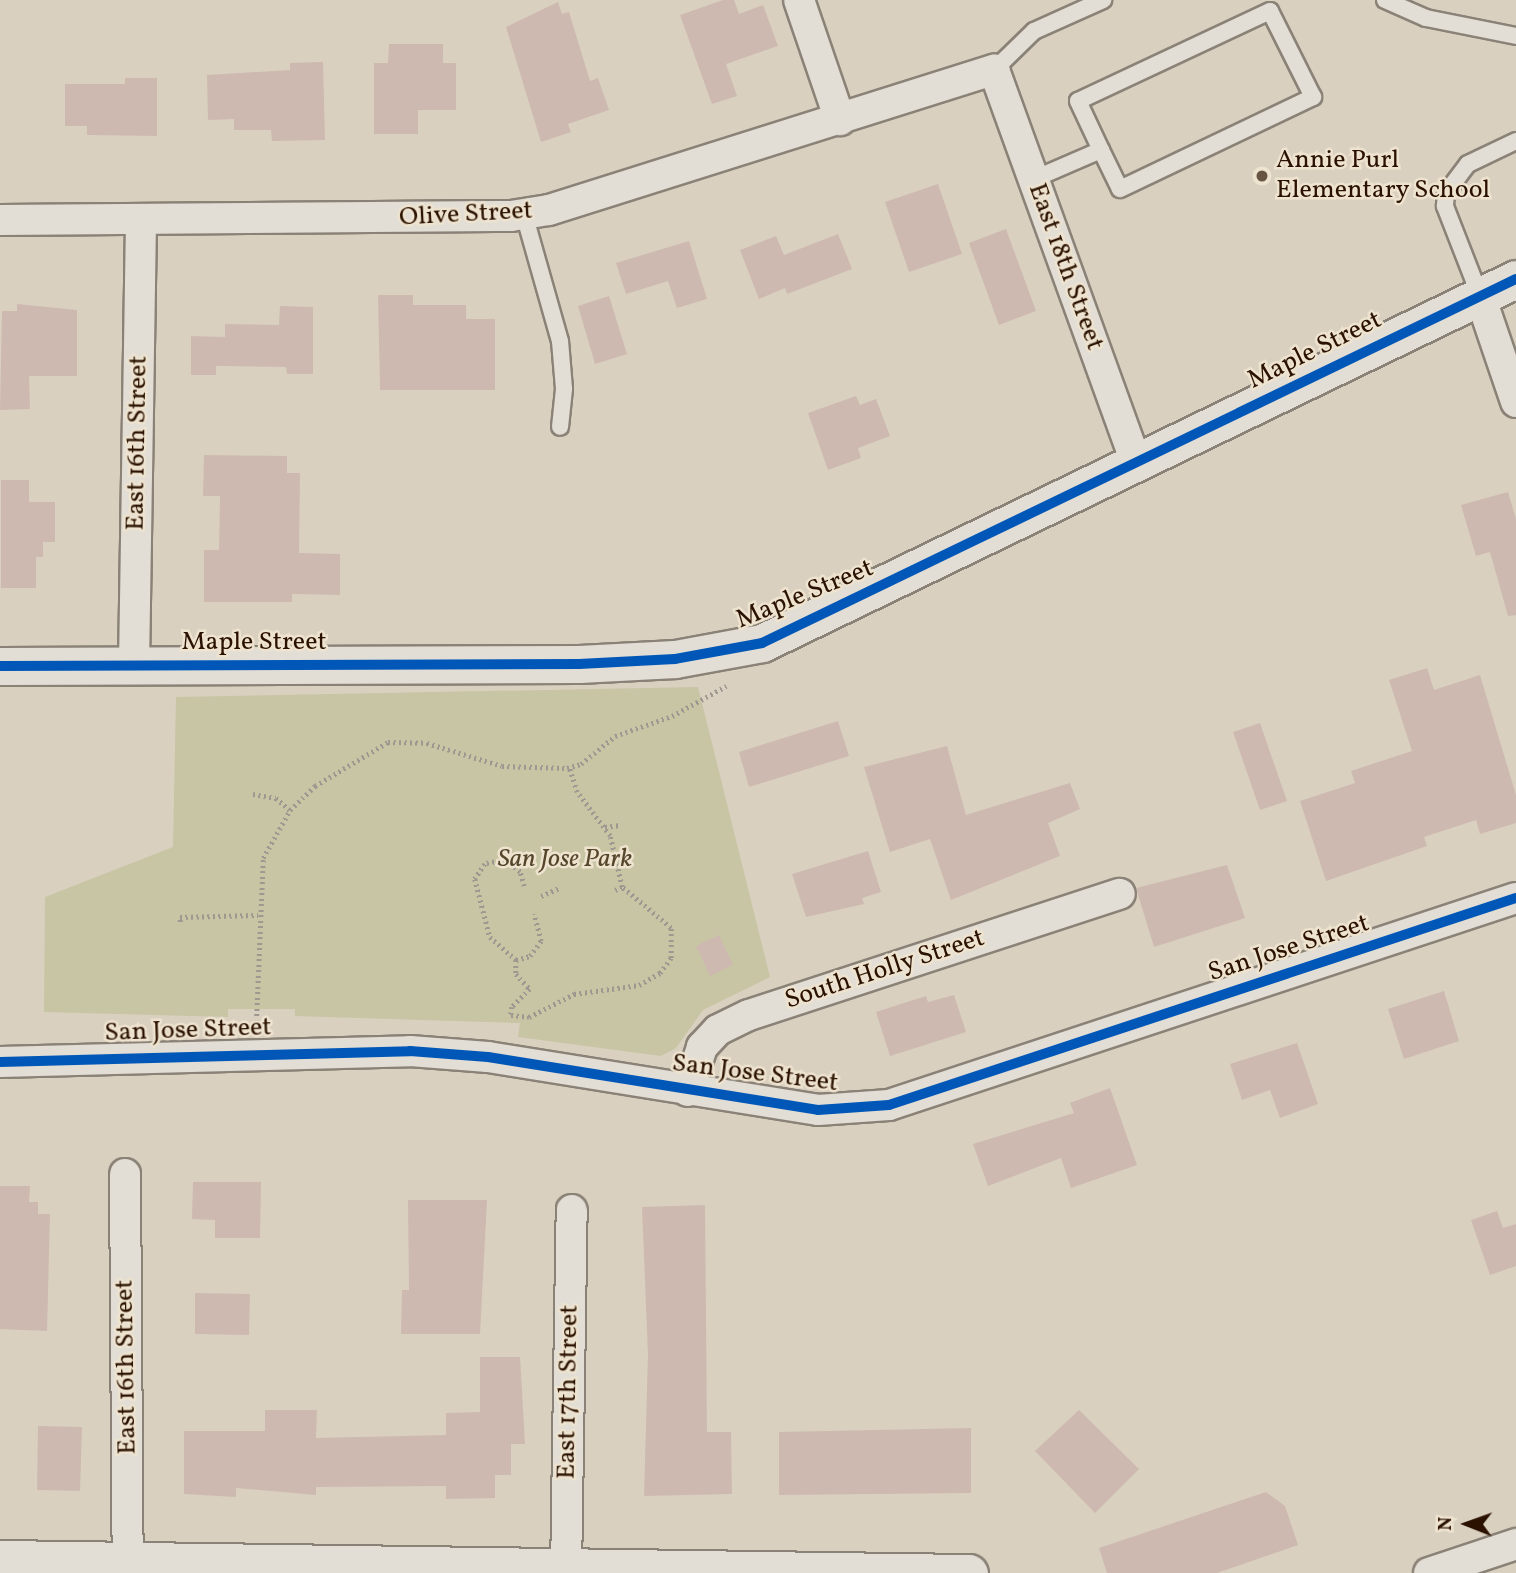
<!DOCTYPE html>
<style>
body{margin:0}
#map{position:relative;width:1516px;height:1573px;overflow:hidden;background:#dad0c0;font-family:Vollkorn,serif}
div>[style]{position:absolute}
.green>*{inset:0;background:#c7c5a3}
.building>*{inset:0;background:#cdb9b0}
.path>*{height:4.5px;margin-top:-2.25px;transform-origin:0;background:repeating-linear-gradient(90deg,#9e9890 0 2px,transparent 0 5.5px)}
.roads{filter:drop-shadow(2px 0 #8b8277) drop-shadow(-2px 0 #8b8277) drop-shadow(0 2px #8b8277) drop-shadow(0 -2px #8b8277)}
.service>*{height:16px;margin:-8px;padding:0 8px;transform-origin:8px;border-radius:8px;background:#e2ded5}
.minor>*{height:30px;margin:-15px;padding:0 15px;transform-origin:15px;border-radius:15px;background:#e2ded5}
.tertiary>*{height:37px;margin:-18.5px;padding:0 18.5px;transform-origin:18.5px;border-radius:18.5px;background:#e2ded5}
.cycleway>*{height:10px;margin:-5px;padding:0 5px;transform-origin:5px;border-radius:5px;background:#0057b8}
.dots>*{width:19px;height:19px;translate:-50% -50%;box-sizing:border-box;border:4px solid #eee3cf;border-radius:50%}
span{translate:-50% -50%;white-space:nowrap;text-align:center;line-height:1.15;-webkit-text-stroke:5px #eee3cf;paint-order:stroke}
.poi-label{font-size:26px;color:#2b1200}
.left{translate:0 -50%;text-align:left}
.street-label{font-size:26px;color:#2b1200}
.park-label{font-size:26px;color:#55452a;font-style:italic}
.north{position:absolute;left:1432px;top:1489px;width:70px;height:70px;-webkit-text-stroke:5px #eee3cf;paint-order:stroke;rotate:271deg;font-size:19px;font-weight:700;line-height:28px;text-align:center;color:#2b1200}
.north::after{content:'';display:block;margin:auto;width:24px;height:32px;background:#2b1200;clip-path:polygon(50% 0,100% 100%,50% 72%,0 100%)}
</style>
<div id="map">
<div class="green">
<i style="clip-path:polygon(698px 687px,770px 977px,703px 1010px,676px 1048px,661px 1056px,518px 1037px,520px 1023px,295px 1016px,295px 1009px,228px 1009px,228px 1017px,44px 1012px,45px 897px,173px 847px,176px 697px)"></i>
</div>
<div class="building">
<i style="clip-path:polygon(723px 0,734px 0,739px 14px,763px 5px,778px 46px,726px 64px,737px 96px,712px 104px,680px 15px)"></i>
<i style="clip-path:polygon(558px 2px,562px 14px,569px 12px,590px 81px,598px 78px,609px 110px,568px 124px,571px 132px,541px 142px,506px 27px)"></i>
<i style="clip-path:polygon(389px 44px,443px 44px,443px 63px,456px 63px,456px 110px,418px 110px,418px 134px,374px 134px,374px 63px,388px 63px)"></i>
<i style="clip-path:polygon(323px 62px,325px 140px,272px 141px,271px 130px,234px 130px,234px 119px,208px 120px,207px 75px,290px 70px,290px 63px)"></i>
<i style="clip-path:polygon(125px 78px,157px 78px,157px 136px,87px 135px,87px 126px,65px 126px,65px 84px,125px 84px)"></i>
<i style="clip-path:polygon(938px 184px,962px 254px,909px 272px,885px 202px)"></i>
<i style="clip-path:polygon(1006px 229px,1036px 311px,999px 325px,969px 243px)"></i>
<i style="clip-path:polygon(838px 234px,852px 269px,787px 294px,785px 288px,759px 299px,740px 250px,776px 236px,784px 255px)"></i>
<i style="clip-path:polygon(689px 241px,707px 299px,677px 308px,668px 281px,626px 294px,616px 263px)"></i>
<i style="clip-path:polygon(378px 295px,413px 295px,413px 305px,466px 305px,466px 319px,495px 319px,495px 390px,380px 390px)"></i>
<i style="clip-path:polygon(609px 296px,627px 354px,595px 364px,578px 306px)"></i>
<i style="clip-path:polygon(17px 304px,77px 310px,77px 376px,29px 376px,30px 409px,0 410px,2px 311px,17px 311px)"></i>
<i style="clip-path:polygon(280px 306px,313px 307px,313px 374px,287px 374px,286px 367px,216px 366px,216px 375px,191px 375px,191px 336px,225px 337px,225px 324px,279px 325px)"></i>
<i style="clip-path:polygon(856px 396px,860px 405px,876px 399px,890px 436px,858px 448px,861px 458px,828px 470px,808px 413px)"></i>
<i style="clip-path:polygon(204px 455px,287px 456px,287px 473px,300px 473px,299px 553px,340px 554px,340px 595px,292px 594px,292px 602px,204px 602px,204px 550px,219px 550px,220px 496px,203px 496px)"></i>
<i style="clip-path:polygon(1px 480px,29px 480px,29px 502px,55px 502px,55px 542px,43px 542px,43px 557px,36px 557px,36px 588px,1px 588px)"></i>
<i style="clip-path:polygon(1508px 492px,1516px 519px,1516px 615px,1508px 616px,1490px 552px,1476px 556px,1461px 505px)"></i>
<i style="clip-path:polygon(1427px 668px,1434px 690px,1480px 675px,1516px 795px,1516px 823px,1480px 834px,1476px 820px,1424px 837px,1427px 846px,1326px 881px,1300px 801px,1355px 783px,1351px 771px,1412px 751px,1389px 680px)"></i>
<i style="clip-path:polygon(838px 721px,849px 756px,749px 787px,739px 752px)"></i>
<i style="clip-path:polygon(1260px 723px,1287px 801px,1260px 810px,1233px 732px)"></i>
<i style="clip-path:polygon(947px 746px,966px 815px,1070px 783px,1080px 809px,1048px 823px,1060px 856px,951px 900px,930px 839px,890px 852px,864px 767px)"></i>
<i style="clip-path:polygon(868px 851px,881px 892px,862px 898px,864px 904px,806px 917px,792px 874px)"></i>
<i style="clip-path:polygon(1227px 865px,1245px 918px,1154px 947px,1136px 888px)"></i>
<i style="clip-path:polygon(719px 935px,733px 965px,710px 976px,696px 946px)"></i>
<i style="clip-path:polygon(1444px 991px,1459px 1041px,1404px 1059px,1388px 1009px)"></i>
<i style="clip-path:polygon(954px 995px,966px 1032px,890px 1056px,876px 1012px,926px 996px,928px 1002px)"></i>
<i style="clip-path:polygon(1297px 1043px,1318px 1104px,1280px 1118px,1270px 1090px,1242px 1100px,1230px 1064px)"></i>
<i style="clip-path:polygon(1110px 1088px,1137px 1165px,1071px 1188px,1061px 1158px,988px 1186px,973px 1144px,1074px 1113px,1070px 1103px)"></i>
<i style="clip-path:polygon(193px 1182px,261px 1182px,260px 1238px,215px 1238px,215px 1220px,192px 1219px)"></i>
<i style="clip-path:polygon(0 1186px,30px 1186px,29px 1202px,38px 1202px,38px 1214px,50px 1214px,47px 1331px,0 1329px)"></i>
<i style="clip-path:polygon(408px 1200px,487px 1200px,480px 1334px,401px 1334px,402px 1290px,409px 1290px)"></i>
<i style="clip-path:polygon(705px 1205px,707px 1432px,731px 1432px,732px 1494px,644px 1496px,648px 1355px,642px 1207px)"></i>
<i style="clip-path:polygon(1497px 1211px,1503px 1228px,1516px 1224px,1516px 1266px,1490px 1275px,1471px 1220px)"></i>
<i style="clip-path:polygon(195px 1293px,250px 1294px,249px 1335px,195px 1334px)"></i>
<i style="clip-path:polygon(480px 1357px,520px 1357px,525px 1444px,511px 1444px,511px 1475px,495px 1475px,495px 1498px,446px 1499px,446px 1486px,316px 1487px,316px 1495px,236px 1488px,236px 1497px,184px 1494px,184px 1431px,265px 1431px,265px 1410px,317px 1410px,316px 1438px,446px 1435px,446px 1413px,480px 1412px)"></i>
<i style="clip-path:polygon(1079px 1410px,1139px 1469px,1095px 1513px,1035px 1451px)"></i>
<i style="clip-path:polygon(38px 1426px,82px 1427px,80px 1491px,37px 1490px)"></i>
<i style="clip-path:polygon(971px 1428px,971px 1493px,779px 1495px,779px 1432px)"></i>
<i style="clip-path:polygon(1266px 1492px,1285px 1506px,1298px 1545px,1217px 1573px,1107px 1573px,1099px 1548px)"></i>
</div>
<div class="path">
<i style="left:253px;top:794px;width:23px;rotate:10deg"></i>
<i style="left:276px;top:798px;width:18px;rotate:41deg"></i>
<i style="left:605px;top:827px;width:15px;rotate:-8deg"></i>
<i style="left:524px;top:886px;width:15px;rotate:-106deg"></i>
<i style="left:520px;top:872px;width:19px;rotate:-141deg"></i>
<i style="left:505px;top:860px;width:20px;rotate:169deg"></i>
<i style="left:485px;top:864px;width:18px;rotate:124deg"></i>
<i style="left:475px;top:879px;width:60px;rotate:75.5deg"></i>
<i style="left:490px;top:937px;width:35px;rotate:41deg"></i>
<i style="left:516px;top:960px;width:14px;rotate:90deg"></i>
<i style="left:516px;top:974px;width:21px;rotate:47deg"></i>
<i style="left:530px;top:989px;width:25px;rotate:135deg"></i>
<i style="left:512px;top:1007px;width:8px;rotate:97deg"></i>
<i style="left:511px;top:1015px;width:18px;rotate:6deg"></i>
<i style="left:529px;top:1017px;width:51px;rotate:-27.1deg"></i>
<i style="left:574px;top:994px;width:66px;rotate:-7.9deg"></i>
<i style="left:639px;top:985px;width:24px;rotate:-30deg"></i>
<i style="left:660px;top:973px;width:19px;rotate:-54deg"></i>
<i style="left:671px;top:958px;width:30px;rotate:-90deg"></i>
<i style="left:671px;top:928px;width:64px;rotate:-140.1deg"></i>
<i style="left:622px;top:887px;width:52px;rotate:-103.2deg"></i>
<i style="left:610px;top:836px;width:55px;rotate:-126.9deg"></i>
<i style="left:577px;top:792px;width:26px;rotate:-108deg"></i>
<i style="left:615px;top:890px;width:8px;rotate:-23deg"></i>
<i style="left:541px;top:896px;width:20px;rotate:-24deg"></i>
<i style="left:180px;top:922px;width:5px;rotate:-90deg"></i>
<i style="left:180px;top:917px;width:78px;rotate:-1.5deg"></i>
<i style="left:516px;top:960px;width:15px;rotate:-16deg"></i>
<i style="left:530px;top:956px;width:19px;rotate:-54deg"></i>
<i style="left:541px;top:941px;width:28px;rotate:-105deg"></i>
<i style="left:256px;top:1027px;width:169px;rotate:-87.6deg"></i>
<i style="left:263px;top:858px;width:55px;rotate:-60.6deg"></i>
<i style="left:290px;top:810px;width:35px;rotate:-44deg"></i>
<i style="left:315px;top:786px;width:85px;rotate:-31.1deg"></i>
<i style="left:388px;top:742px;width:39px;rotate:1deg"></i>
<i style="left:427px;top:743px;width:78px;rotate:17deg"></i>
<i style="left:502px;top:766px;width:65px;rotate:1.8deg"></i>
<i style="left:567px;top:768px;width:15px;rotate:-16deg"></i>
<i style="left:581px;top:764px;width:44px;rotate:-39.5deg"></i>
<i style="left:615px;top:736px;width:60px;rotate:-19.3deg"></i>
<i style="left:672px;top:716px;width:62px;rotate:-29.1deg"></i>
</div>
<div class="roads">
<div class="service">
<i style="left:1385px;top:0;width:45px;rotate:23.7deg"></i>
<i style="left:1426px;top:18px;width:92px;rotate:11.3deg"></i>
<i style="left:994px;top:70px;width:56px;rotate:-44.3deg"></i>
<i style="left:1034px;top:31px;width:76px;rotate:-24.2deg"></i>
<i style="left:1034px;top:179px;width:73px;rotate:-23.4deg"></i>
<i style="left:1101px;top:150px;width:43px;rotate:64deg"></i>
<i style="left:1120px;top:189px;width:214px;rotate:-25.5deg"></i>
<i style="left:1313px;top:97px;width:96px;rotate:-116.6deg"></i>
<i style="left:1270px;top:11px;width:212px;rotate:154.9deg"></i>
<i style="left:1078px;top:101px;width:54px;rotate:64.9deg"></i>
<i style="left:524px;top:214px;width:132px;rotate:74.2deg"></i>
<i style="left:560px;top:341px;width:48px;rotate:85.2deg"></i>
<i style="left:564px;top:389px;width:38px;rotate:96deg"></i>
<i style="left:1480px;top:296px;width:97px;rotate:-111.3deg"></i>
<i style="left:1445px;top:206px;width:13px;rotate:-86deg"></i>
<i style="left:1446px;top:193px;width:36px;rotate:-53deg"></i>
<i style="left:1468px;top:164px;width:53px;rotate:-25.6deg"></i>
</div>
<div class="minor">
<i style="left:799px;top:0;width:127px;rotate:71.1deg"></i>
<i style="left:0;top:220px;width:511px;rotate:-0.45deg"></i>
<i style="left:511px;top:216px;width:38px;rotate:-9deg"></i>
<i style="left:549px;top:210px;width:467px;rotate:-17.5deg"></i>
<i style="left:994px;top:70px;width:418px;rotate:70.1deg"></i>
<i style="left:1480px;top:296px;width:112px;rotate:71.2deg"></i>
<i style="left:134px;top:666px;width:446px;rotate:-89.1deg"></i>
<i style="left:0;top:1062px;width:410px;rotate:-1.5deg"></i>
<i style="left:410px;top:1051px;width:78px;rotate:4.4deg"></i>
<i style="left:488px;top:1057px;width:334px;rotate:9.1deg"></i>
<i style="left:818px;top:1110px;width:71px;rotate:-4deg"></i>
<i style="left:889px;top:1105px;width:660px;rotate:-18.27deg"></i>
<i style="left:688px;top:1091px;width:46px;rotate:-72.3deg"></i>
<i style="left:702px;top:1047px;width:23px;rotate:-47deg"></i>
<i style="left:718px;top:1030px;width:34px;rotate:-26deg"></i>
<i style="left:749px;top:1015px;width:390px;rotate:-18.1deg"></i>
<i style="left:125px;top:1174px;width:399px;rotate:89.6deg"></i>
<i style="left:566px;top:1573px;width:363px;rotate:-89.1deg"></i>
<i style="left:1429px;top:1573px;width:92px;rotate:-18.4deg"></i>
</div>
<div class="tertiary">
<i style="left:0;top:666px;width:579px;rotate:-0.2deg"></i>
<i style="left:579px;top:664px;width:96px;rotate:-3deg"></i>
<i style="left:675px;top:659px;width:88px;rotate:-10.4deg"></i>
<i style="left:762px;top:643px;width:837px;rotate:-25.77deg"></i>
<i style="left:0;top:1559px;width:969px;rotate:0.83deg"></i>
</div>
</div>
<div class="cycleway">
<i style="left:0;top:666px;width:579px;rotate:-0.2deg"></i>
<i style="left:579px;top:664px;width:96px;rotate:-3deg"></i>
<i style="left:675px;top:659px;width:88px;rotate:-10.4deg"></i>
<i style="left:762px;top:643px;width:837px;rotate:-25.77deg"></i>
<i style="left:0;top:1062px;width:410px;rotate:-1.5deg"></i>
<i style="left:410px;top:1051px;width:78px;rotate:4.4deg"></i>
<i style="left:488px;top:1057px;width:334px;rotate:9.1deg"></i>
<i style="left:818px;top:1110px;width:71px;rotate:-4deg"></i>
<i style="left:889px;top:1105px;width:660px;rotate:-18.27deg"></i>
</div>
<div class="dots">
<i style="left:1262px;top:176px;background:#685443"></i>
</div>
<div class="poi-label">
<span class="left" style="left:1276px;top:176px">Annie Purl<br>Elementary School</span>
</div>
<div class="street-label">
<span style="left:466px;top:215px;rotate:-3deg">Olive Street</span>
<span style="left:1065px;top:267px;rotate:70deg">East 18th Street</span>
<span style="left:1315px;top:351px;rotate:-26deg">Maple Street</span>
<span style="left:138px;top:443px;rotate:-89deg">East 16th Street</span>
<span style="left:805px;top:595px;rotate:-22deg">Maple Street</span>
<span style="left:254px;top:643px">Maple Street</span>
<span style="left:1289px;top:949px;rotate:-18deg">San Jose Street</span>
<span style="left:885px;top:970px;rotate:-18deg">South Holly Street</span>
<span style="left:188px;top:1031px;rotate:-2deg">San Jose Street</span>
<span style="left:755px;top:1074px;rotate:7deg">San Jose Street</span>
<span style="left:127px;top:1367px;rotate:-91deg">East 16th Street</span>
<span style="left:569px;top:1392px;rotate:-89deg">East 17th Street</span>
</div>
<div class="park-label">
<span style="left:565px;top:860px">San Jose Park</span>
</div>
<div class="north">N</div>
</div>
